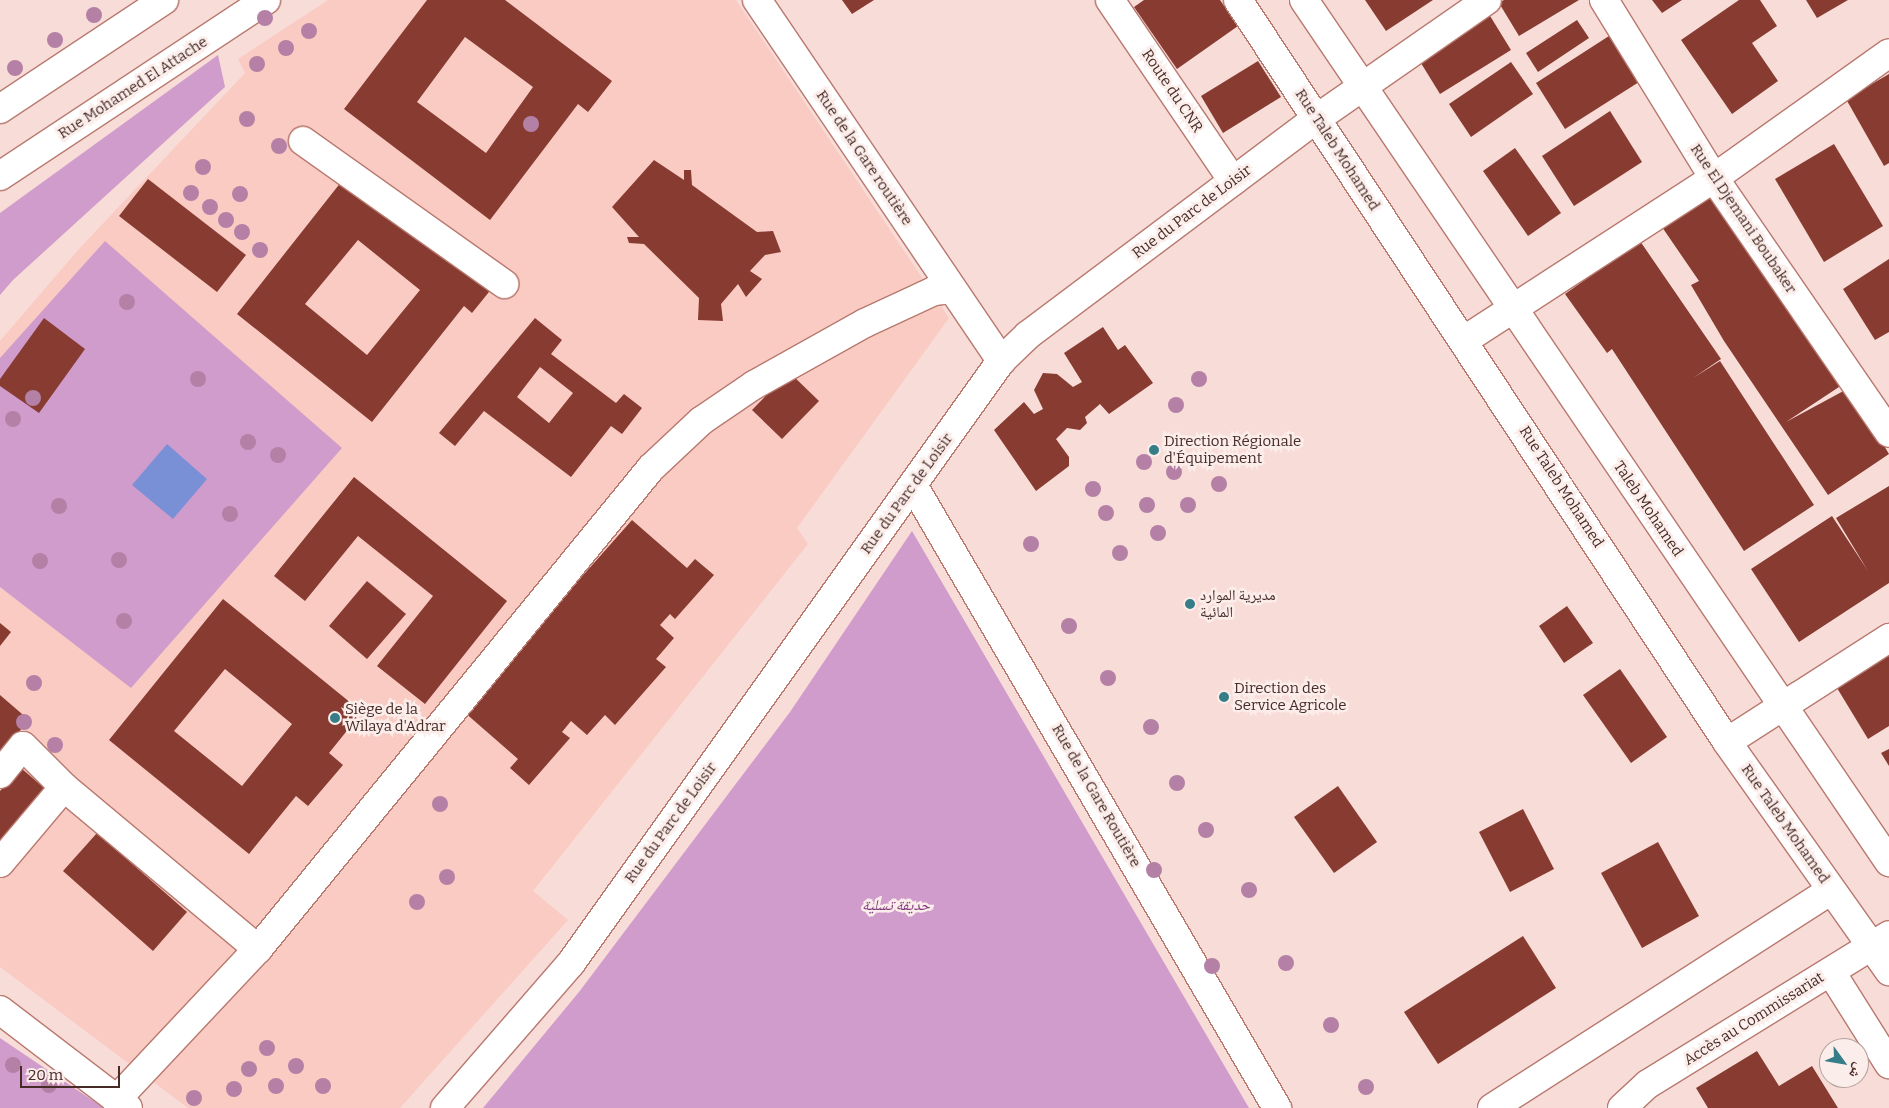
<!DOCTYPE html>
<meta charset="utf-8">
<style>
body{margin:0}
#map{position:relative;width:1889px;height:1108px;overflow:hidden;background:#f8dcd7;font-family:Bitter,"Noto Naskh Arabic",serif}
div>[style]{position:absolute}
.built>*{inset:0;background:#facbc3}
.green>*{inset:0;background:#d09ccc}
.water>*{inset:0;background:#7990d6}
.building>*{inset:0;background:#873b31}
.roads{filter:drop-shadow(1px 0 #b8796f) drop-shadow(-1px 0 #b8796f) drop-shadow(0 1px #b8796f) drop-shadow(0 -1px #b8796f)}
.minor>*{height:28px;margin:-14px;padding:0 14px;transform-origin:14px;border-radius:14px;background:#fff}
.trees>*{width:16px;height:16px;margin:-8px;border-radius:50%;background:#b580a5}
.dots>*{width:14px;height:14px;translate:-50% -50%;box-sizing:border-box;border:2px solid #fbedea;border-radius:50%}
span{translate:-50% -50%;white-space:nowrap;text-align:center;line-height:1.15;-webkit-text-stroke:5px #fbedea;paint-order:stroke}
.street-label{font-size:15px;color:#462b27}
.poi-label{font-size:15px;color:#462b27}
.left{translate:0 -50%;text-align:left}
.park-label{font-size:15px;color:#7f357c;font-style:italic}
.north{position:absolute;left:1819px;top:1038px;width:50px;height:50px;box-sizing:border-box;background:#fbedea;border:1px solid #b39f9c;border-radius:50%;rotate:122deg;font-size:14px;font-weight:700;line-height:20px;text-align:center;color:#462b27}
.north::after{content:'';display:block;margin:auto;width:18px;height:22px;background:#367d88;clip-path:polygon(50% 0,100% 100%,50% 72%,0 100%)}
.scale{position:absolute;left:20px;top:1066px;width:100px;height:22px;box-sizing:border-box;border:2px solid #462b27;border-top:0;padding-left:6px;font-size:15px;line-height:18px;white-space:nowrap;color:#462b27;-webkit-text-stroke:4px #fbedea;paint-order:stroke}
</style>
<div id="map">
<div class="built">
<i style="clip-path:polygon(328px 0,736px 0,949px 318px,797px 528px,808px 544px,533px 891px,568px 920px,400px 1108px,188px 1108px,0 967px,0 341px,78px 250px,245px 73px,238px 59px)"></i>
</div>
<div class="green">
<i style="clip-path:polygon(218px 55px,225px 87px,13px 280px,0 295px,0 213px)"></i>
<i style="clip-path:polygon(105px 241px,342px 448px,131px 688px,0 587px,0 358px)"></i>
<i style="clip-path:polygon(912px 531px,1249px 1108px,483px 1108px,579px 992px,790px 712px)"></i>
<i style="clip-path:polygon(0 1038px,104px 1108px,0 1108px)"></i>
</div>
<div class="water">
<i style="clip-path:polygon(167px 444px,207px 479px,173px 519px,132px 485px)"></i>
</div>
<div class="building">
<i style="clip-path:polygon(evenodd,427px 0,505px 0,612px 81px,588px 112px,578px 104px,490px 220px,344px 109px,427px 0,465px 37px,533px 87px,486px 153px,417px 102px,465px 37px)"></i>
<i style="clip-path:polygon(842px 0,874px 0,852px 14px)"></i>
<i style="clip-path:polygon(1144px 0,1220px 0,1238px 26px,1177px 69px,1134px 7px)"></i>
<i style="clip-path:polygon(1365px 0,1433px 0,1386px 31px)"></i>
<i style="clip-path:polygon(1504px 0,1579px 0,1519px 36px,1499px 3px)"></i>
<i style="clip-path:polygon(1652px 0,1682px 0,1662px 13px)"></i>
<i style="clip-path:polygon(1739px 0,1760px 0,1777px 26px,1752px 43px,1778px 81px,1732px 114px,1681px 40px)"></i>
<i style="clip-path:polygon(1806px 0,1848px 0,1817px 18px)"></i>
<i style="clip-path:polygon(1487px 11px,1511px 50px,1440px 94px,1416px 55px)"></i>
<i style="clip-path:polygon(1577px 20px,1589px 38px,1538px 72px,1526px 53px)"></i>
<i style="clip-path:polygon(1609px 36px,1639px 82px,1565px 129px,1536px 83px)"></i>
<i style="clip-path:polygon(1258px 61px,1281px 97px,1223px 133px,1201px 96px)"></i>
<i style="clip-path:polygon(1511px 62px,1533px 94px,1471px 137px,1449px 104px)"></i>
<i style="clip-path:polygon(1889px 74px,1889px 163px,1884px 166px,1846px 99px)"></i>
<i style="clip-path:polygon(1610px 111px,1642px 162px,1574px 206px,1542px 156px)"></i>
<i style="clip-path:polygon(1834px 144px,1883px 226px,1824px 262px,1775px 179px)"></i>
<i style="clip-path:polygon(1515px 148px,1561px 213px,1528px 236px,1483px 171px)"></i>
<i style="clip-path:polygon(654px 160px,684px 180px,684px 170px,691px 170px,692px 185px,757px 232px,773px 231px,781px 252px,765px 255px,750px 271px,762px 279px,746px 297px,738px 284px,721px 304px,723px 321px,698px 320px,699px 298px,644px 244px,629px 243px,627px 237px,639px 237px,612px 207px)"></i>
<i style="clip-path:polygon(evenodd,349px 172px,493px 287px,472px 313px,464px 306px,372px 422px,237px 314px,349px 172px,358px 240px,420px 290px,367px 355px,305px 304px,358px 240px)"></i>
<i style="clip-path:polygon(148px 179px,246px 255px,217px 292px,119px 216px)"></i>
<i style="clip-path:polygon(1714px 191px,1845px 383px,1786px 422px,1849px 388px,1889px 454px,1828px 495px,1724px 341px,1691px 285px,1699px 281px,1662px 227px)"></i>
<i style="clip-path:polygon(1640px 241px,1721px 359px,1693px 378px,1720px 361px,1814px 505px,1744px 551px,1612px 349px,1607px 353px,1565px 294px)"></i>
<i style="clip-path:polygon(1889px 259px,1889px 332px,1875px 340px,1843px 289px)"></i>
<i style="clip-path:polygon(44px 318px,85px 349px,39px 413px,0 386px,0 379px)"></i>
<i style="clip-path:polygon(evenodd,535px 318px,562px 340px,551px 354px,616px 403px,624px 394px,642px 408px,622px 434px,611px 426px,571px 477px,484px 411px,455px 446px,439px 433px,535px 318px,540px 367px,573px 393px,549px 423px,517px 397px,540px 367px)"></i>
<i style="clip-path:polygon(1103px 327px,1118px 350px,1125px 345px,1153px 383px,1109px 414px,1100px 404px,1085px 417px,1087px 423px,1080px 430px,1067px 428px,1056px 439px,1069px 457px,1069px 466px,1036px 491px,994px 430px,1024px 402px,1034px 414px,1043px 409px,1034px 390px,1043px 373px,1057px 374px,1073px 387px,1082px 382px,1064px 353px)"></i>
<i style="clip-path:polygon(789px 372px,819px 401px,782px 439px,752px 410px)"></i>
<i style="clip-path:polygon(354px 477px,507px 601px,425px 704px,377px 666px,433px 596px,358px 536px,305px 601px,274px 576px)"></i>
<i style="clip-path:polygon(1889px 486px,1889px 583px,1799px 642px,1751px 569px,1832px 516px,1868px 571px,1836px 518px)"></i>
<i style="clip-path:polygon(632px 520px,687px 568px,695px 559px,714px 575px,675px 619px,670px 614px,660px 625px,674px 638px,656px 659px,666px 667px,615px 725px,605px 715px,587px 735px,571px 721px,562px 732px,570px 738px,529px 785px,510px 768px,518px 759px,463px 711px)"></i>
<i style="clip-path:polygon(367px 581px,406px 614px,367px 659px,329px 626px)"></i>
<i style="clip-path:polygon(evenodd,223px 599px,362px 712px,329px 753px,343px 765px,308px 806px,296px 796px,249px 854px,109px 740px,223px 599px,225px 669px,292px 724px,242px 786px,174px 731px,225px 669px)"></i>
<i style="clip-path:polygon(1567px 606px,1593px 643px,1564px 663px,1539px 626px)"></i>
<i style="clip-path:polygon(0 623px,11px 632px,0 646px)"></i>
<i style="clip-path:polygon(1889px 650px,1889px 726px,1868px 739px,1834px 683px)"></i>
<i style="clip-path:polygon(1620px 669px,1667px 737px,1631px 763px,1583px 695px)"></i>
<i style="clip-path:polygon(0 695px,29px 720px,0 754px)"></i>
<i style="clip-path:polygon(1889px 749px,1889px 766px,1881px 753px)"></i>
<i style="clip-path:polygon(21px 768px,50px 793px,0 851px,0 791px)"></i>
<i style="clip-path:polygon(1338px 786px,1377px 842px,1334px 873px,1294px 817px)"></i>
<i style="clip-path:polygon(1523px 809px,1554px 869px,1510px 892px,1479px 832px)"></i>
<i style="clip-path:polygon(97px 833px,187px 912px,153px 951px,63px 871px)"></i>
<i style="clip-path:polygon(1658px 842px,1699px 916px,1642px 948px,1601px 873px)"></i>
<i style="clip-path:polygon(1523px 936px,1556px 988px,1438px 1064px,1404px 1012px)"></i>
<i style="clip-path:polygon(1757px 1051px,1779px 1086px,1812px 1066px,1838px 1108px,1708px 1108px,1696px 1088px)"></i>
</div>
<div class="roads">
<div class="minor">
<i style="left:757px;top:0;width:436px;rotate:55.9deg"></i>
<i style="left:1110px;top:0;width:219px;rotate:55.8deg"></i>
<i style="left:1238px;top:0;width:889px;rotate:56.61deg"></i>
<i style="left:1727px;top:742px;width:281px;rotate:54.7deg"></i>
<i style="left:1304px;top:0;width:1042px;rotate:55.84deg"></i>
<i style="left:1604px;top:0;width:209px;rotate:58.3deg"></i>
<i style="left:1714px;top:178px;width:309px;rotate:55.5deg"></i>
<i style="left:0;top:109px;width:197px;rotate:-33.6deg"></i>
<i style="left:303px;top:141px;width:247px;rotate:35.4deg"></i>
<i style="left:0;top:176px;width:319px;rotate:-33.5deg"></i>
<i style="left:1463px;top:341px;width:299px;rotate:-33deg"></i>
<i style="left:1714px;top:178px;width:215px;rotate:-35.5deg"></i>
<i style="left:913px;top:485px;width:722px;rotate:59.7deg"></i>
<i style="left:1727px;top:742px;width:193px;rotate:-32.7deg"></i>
<i style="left:0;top:774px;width:36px;rotate:-51deg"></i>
<i style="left:23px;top:746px;width:58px;rotate:45deg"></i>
<i style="left:64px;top:787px;width:253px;rotate:39.9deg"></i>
<i style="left:0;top:863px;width:99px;rotate:-49.9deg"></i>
<i style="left:1831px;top:972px;width:109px;rotate:57.8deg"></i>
<i style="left:0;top:1010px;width:161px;rotate:37.4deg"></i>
<i style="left:116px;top:1100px;width:207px;rotate:-46.8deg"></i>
<i style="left:258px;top:949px;width:621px;rotate:-50.75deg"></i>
<i style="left:651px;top:468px;width:69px;rotate:-43.2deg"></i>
<i style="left:701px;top:421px;width:64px;rotate:-34.2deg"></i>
<i style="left:754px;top:385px;width:127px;rotate:-29.2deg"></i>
<i style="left:865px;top:323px;width:76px;rotate:-24.9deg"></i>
<i style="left:934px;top:291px;width:18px;rotate:-6deg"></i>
<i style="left:445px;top:1108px;width:192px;rotate:-49deg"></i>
<i style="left:571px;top:963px;width:740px;rotate:-54.46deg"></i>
<i style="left:1001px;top:361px;width:37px;rotate:-44deg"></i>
<i style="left:1028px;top:335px;width:360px;rotate:-36.9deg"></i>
<i style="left:1316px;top:119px;width:208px;rotate:-34.8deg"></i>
<i style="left:1492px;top:1108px;width:403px;rotate:-32.7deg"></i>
<i style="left:1622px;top:1108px;width:35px;rotate:-43deg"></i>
<i style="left:1648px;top:1084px;width:283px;rotate:-31.7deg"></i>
</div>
</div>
<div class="trees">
<i style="left:94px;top:15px"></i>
<i style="left:265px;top:18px"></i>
<i style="left:309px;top:31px"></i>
<i style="left:55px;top:40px"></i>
<i style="left:286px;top:48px"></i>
<i style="left:257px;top:64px"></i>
<i style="left:15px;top:68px"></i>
<i style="left:247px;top:119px"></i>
<i style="left:531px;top:124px"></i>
<i style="left:279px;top:146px"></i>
<i style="left:203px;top:167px"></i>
<i style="left:191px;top:193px"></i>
<i style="left:240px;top:194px"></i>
<i style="left:210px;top:207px"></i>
<i style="left:226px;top:220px"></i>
<i style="left:242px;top:232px"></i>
<i style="left:260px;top:250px"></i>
<i style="left:127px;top:302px"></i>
<i style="left:198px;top:379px"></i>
<i style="left:1199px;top:379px"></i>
<i style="left:33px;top:398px"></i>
<i style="left:1176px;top:405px"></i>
<i style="left:13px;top:419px"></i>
<i style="left:248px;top:442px"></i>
<i style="left:278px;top:455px"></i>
<i style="left:1144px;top:462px"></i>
<i style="left:1174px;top:472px"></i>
<i style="left:1219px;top:484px"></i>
<i style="left:1093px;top:489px"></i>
<i style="left:1147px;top:505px"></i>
<i style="left:1188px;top:505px"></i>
<i style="left:59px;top:506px"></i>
<i style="left:1106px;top:513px"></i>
<i style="left:230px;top:514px"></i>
<i style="left:1158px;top:533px"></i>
<i style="left:1031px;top:544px"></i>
<i style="left:1120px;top:553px"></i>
<i style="left:119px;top:560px"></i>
<i style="left:40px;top:561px"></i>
<i style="left:124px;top:621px"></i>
<i style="left:1069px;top:626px"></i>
<i style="left:1108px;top:678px"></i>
<i style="left:34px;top:683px"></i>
<i style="left:24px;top:722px"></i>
<i style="left:1151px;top:727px"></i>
<i style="left:55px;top:745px"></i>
<i style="left:1177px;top:783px"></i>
<i style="left:440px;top:804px"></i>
<i style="left:1206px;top:830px"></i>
<i style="left:1154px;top:870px"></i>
<i style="left:447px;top:877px"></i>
<i style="left:1249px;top:890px"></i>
<i style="left:417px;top:902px"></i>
<i style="left:1286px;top:963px"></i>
<i style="left:1212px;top:966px"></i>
<i style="left:1331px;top:1025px"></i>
<i style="left:267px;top:1048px"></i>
<i style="left:13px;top:1065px"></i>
<i style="left:296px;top:1066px"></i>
<i style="left:249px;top:1069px"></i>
<i style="left:49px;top:1085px"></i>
<i style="left:276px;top:1086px"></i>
<i style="left:323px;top:1086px"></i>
<i style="left:1366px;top:1087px"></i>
<i style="left:234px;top:1089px"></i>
<i style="left:194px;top:1098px"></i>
</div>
<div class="dots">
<i style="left:1154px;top:450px;background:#367d88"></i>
<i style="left:1190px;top:604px;background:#367d88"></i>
<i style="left:1224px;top:697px;background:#367d88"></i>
<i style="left:335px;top:718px;background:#367d88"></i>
</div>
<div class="street-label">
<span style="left:133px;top:88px;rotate:-33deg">Rue Mohamed El Attache</span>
<span style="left:1172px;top:91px;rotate:56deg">Route du CNR</span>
<span style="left:1337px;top:150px;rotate:57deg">Rue Taleb Mohamed</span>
<span style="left:864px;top:158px;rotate:56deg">Rue de la Gare routière</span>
<span style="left:1192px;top:212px;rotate:-37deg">Rue du Parc de Loisir</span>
<span style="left:1743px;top:219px;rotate:56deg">Rue El Djemani Boubaker</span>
<span style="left:1561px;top:487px;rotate:57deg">Rue Taleb Mohamed</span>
<span style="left:907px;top:494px;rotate:-54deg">Rue du Parc de Loisir</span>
<span style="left:1648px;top:509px;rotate:56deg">Taleb Mohamed</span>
<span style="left:1096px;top:796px;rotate:60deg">Rue de la Gare Routière</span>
<span style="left:671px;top:823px;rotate:-54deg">Rue du Parc de Loisir</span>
<span style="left:1785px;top:824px;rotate:55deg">Rue Taleb Mohamed</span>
<span style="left:1754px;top:1019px;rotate:-32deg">Accès au Commissariat</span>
</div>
<div class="poi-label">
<span class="left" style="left:1164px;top:450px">Direction Régionale<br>d'Équipement</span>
<span class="left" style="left:1200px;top:604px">مديرية الموارد<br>المائية</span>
<span class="left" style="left:1234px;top:697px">Direction des<br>Service Agricole</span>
<span class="left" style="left:345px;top:718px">Siège de la<br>Wilaya d'Adrar</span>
</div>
<div class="park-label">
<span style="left:896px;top:906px">حديقة تسلية</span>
</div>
<div class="north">ش</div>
<div class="scale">20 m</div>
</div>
